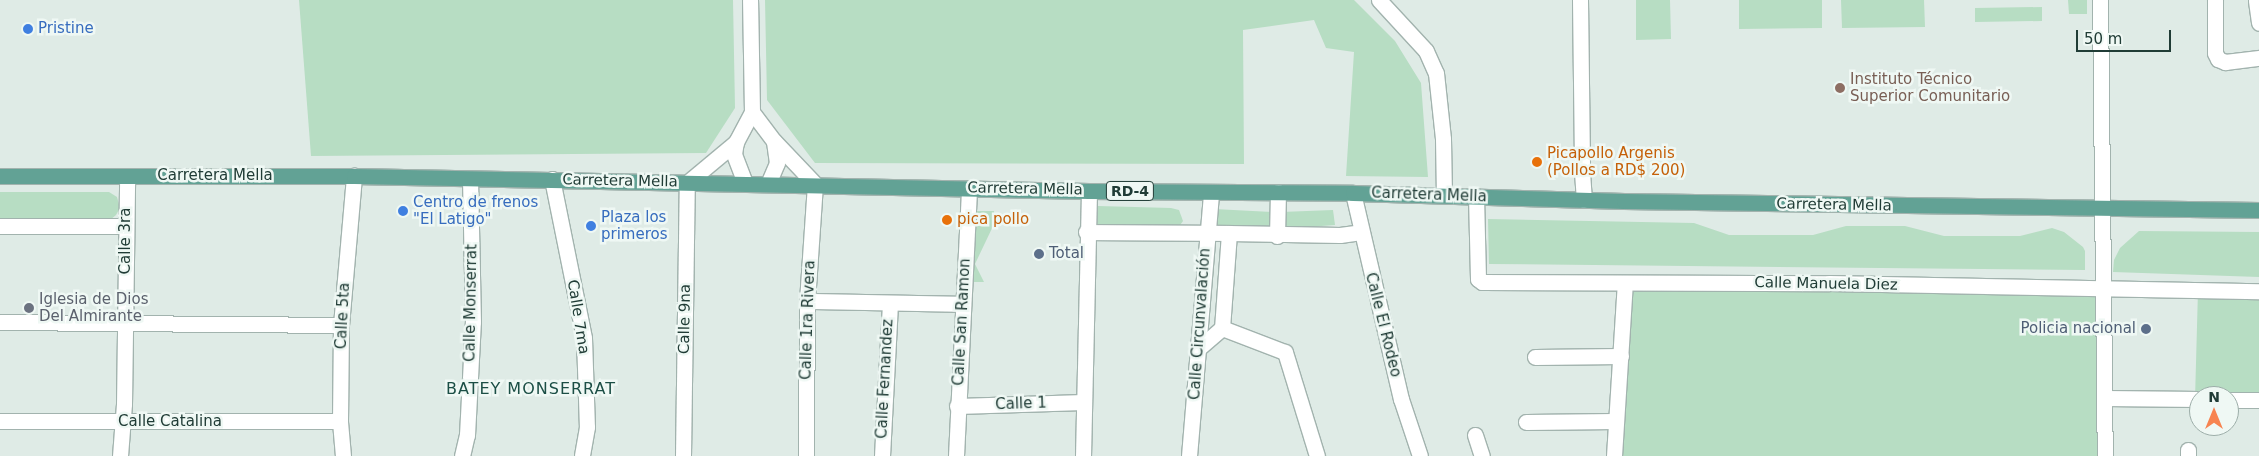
<!DOCTYPE html>
<meta charset="utf-8">
<style>
body{margin:0}
#map{position:relative;width:2259px;height:456px;overflow:hidden;background:#dfebe6;font-family:"DejaVu Sans",sans-serif}
div>[style]{position:absolute}
.green>*{inset:0;background:#b7ddc3}
.roads{filter:drop-shadow(1px 0 #a2b3ae) drop-shadow(-1px 0 #a2b3ae) drop-shadow(0 1px #a2b3ae) drop-shadow(0 -1px #a2b3ae)}
.street>*{height:15px;margin:-7.5px;padding:0 7.5px;transform-origin:7.5px;border-radius:7.5px;background:#fff}
.secondary>*{height:15px;margin:-7.5px;padding:0 7.5px;transform-origin:7.5px;border-radius:7.5px;background:#fff}
.primary>*{height:15px;margin:-7.5px;padding:0 7.5px;transform-origin:7.5px;border-radius:7.5px;background:#62a295}
.dots>*{width:14px;height:14px;translate:-50% -50%;box-sizing:border-box;border:2px solid #eff8f4;border-radius:50%}
span{translate:-50% -50%;white-space:nowrap;text-align:center;line-height:1.15;-webkit-text-stroke:5px #eff8f4;paint-order:stroke}
.shield-label span{padding:1px 4px;background:#eff8f4;border:1px solid;border-radius:4px;-webkit-text-stroke-width:0}
.shield-label{font-size:14px;color:#203c36;font-weight:700}
.shop-label{font-size:15px;color:#366cbe}
.left{translate:0 -50%;text-align:left}
.education-label{font-size:15px;color:#785e54}
.food-label{font-size:15px;color:#c56008}
.street-label{font-size:15px;color:#203c36}
.service-label{font-size:15px;color:#4e5e75}
.right{translate:-100% -50%;text-align:right}
.worship-label{font-size:15px;color:#5b616d}
.neighbourhood-label{font-size:16px;color:#1b4e45;letter-spacing:1px}
.north{position:absolute;left:2189px;top:386px;width:50px;height:50px;box-sizing:border-box;background:#eff8f4;border:1px solid #9cada8;border-radius:50%;rotate:0deg;font-size:14px;font-weight:700;line-height:20px;text-align:center;color:#203c36}
.north::after{content:'';display:block;margin:auto;width:18px;height:22px;background:#f78451;clip-path:polygon(50% 0,100% 100%,50% 72%,0 100%)}
.scale{position:absolute;left:2076px;top:30px;width:95px;height:22px;box-sizing:border-box;border:2px solid #203c36;border-top:0;padding-left:6px;font-size:15px;line-height:18px;white-space:nowrap;color:#203c36;-webkit-text-stroke:4px #eff8f4;paint-order:stroke}
</style>
<div id="map">
<div class="green">
<i style="clip-path:polygon(299px 0,733px 0,735px 108px,706px 153px,311px 156px)"></i>
<i style="clip-path:polygon(765px 0,1354px 0,1395px 41px,1421px 83px,1428px 177px,1346px 176px,1354px 52px,1326px 48px,1314px 20px,1243px 30px,1244px 164px,815px 163px,767px 100px)"></i>
<i style="clip-path:polygon(1636px 0,1670px 0,1671px 39px,1636px 40px)"></i>
<i style="clip-path:polygon(1739px 0,1822px 0,1822px 28px,1739px 29px)"></i>
<i style="clip-path:polygon(1841px 0,1924px 0,1925px 27px,1842px 28px)"></i>
<i style="clip-path:polygon(2068px 0,2087px 0,2087px 14px,2069px 14px)"></i>
<i style="clip-path:polygon(2042px 7px,2042px 21px,1975px 22px,1975px 8px)"></i>
<i style="clip-path:polygon(0 192px,109px 192px,117px 197px,120px 208px,116px 215px,110px 220px,0 219px)"></i>
<i style="clip-path:polygon(1098px 206px,1171px 208px,1179px 210px,1183px 221px,1178px 228px,1097px 228px)"></i>
<i style="clip-path:polygon(1214px 209px,1274px 212px,1274px 229px,1212px 227px)"></i>
<i style="clip-path:polygon(1333px 210px,1335px 225px,1281px 229px,1281px 212px)"></i>
<i style="clip-path:polygon(971px 211px,994px 211px,995px 222px,975px 264px,984px 282px,970px 282px)"></i>
<i style="clip-path:polygon(1488px 219px,1694px 223px,1729px 235px,1813px 235px,1846px 226px,1905px 226px,1944px 236px,2020px 236px,2052px 228px,2064px 232px,2083px 247px,2085px 251px,2085px 270px,1489px 264px)"></i>
<i style="clip-path:polygon(2139px 231px,2259px 232px,2259px 277px,2113px 272px,2114px 260px,2120px 248px)"></i>
<i style="clip-path:polygon(1625px 283px,2105px 288px,2105px 456px,1614px 456px)"></i>
<i style="clip-path:polygon(2198px 290px,2259px 291px,2259px 400px,2229px 396px,2199px 396px,2195px 399px)"></i>
</div>
<div class="roads">
<div class="street">
<i style="left:1379px;top:0;width:69px;rotate:47.3deg"></i>
<i style="left:1426px;top:51px;width:24px;rotate:66deg"></i>
<i style="left:1436px;top:73px;width:66px;rotate:83.9deg"></i>
<i style="left:1443px;top:139px;width:56px;rotate:89deg"></i>
<i style="left:1580px;top:0;width:172px;rotate:89.3deg"></i>
<i style="left:1582px;top:172px;width:28px;rotate:86deg"></i>
<i style="left:2100px;top:0;width:456px;rotate:89.4deg"></i>
<i style="left:2215px;top:0;width:53px;rotate:90deg"></i>
<i style="left:2215px;top:53px;width:7px;rotate:63deg"></i>
<i style="left:2218px;top:59px;width:8px;rotate:23deg"></i>
<i style="left:2225px;top:62px;width:34px;rotate:-7deg"></i>
<i style="left:2256px;top:1px;width:22px;rotate:82deg"></i>
<i style="left:752px;top:112px;width:36px;rotate:53deg"></i>
<i style="left:774px;top:141px;width:59px;rotate:46.4deg"></i>
<i style="left:815px;top:184px;width:117px;rotate:93.9deg"></i>
<i style="left:807px;top:301px;width:155px;rotate:90.4deg"></i>
<i style="left:552px;top:179px;width:162px;rotate:78.6deg"></i>
<i style="left:584px;top:338px;width:89px;rotate:88.1deg"></i>
<i style="left:587px;top:427px;width:29px;rotate:100deg"></i>
<i style="left:745px;top:183px;width:31px;rotate:-111deg"></i>
<i style="left:734px;top:154px;width:12px;rotate:-81deg"></i>
<i style="left:736px;top:142px;width:34px;rotate:-62deg"></i>
<i style="left:752px;top:112px;width:112px;rotate:-91deg"></i>
<i style="left:768px;top:184px;width:23px;rotate:-67deg"></i>
<i style="left:777px;top:163px;width:22px;rotate:-98deg"></i>
<i style="left:1353px;top:193px;width:212px;rotate:76.9deg"></i>
<i style="left:1401px;top:399px;width:60px;rotate:71.6deg"></i>
<i style="left:1476px;top:196px;width:83px;rotate:88.6deg"></i>
<i style="left:1478px;top:279px;width:5px;rotate:37deg"></i>
<i style="left:1482px;top:282px;width:347px;rotate:0.2deg"></i>
<i style="left:1829px;top:283px;width:430px;rotate:1.1deg"></i>
<i style="left:0;top:226px;width:126px"></i>
<i style="left:1086px;top:232px;width:143px;rotate:0.4deg"></i>
<i style="left:1229px;top:233px;width:95px;rotate:94.2deg"></i>
<i style="left:1222px;top:328px;width:30px;rotate:139deg"></i>
<i style="left:1229px;top:233px;width:111px;rotate:1deg"></i>
<i style="left:1340px;top:235px;width:21px;rotate:-8deg"></i>
<i style="left:1277px;top:236px;width:44px;rotate:-88.7deg"></i>
<i style="left:807px;top:301px;width:155px;rotate:1.1deg"></i>
<i style="left:0;top:322px;width:341px;rotate:0.5deg"></i>
<i style="left:1222px;top:328px;width:67px;rotate:20.9deg"></i>
<i style="left:1285px;top:352px;width:109px;rotate:72.9deg"></i>
<i style="left:1535px;top:357px;width:86px;rotate:-0.7deg"></i>
<i style="left:2105px;top:398px;width:94px;rotate:0.6deg"></i>
<i style="left:2229px;top:400px;width:30px"></i>
<i style="left:957px;top:406px;width:127px;rotate:-1.8deg"></i>
<i style="left:0;top:421px;width:340px"></i>
<i style="left:1526px;top:422px;width:89px;rotate:-0.6deg"></i>
<i style="left:1475px;top:435px;width:22px;rotate:72deg"></i>
<i style="left:2188px;top:450px;width:6px;rotate:90deg"></i>
<i style="left:120px;top:456px;width:52px;rotate:-85.6deg"></i>
<i style="left:124px;top:404px;width:228px;rotate:-89.2deg"></i>
<i style="left:343px;top:456px;width:35px;rotate:-95deg"></i>
<i style="left:340px;top:421px;width:96px;rotate:-89.4deg"></i>
<i style="left:341px;top:325px;width:150px;rotate:-85deg"></i>
<i style="left:462px;top:456px;width:22px;rotate:-77deg"></i>
<i style="left:467px;top:435px;width:113px;rotate:-87deg"></i>
<i style="left:473px;top:322px;width:143px;rotate:-91.2deg"></i>
<i style="left:683px;top:456px;width:273px;rotate:-89.2deg"></i>
<i style="left:687px;top:183px;width:64px;rotate:-39.9deg"></i>
<i style="left:882px;top:456px;width:153px;rotate:-87deg"></i>
<i style="left:956px;top:456px;width:268px;rotate:-87.2deg"></i>
<i style="left:1189px;top:456px;width:265px;rotate:-85.2deg"></i>
<i style="left:1614px;top:456px;width:173px;rotate:-86.4deg"></i>
</div>
<div class="secondary">
<i style="left:1083px;top:456px;width:265px;rotate:-88.7deg"></i>
</div>
<div class="primary">
<i style="left:0;top:176px;width:354px"></i>
<i style="left:354px;top:176px;width:735px;rotate:1.17deg"></i>
<i style="left:1089px;top:191px;width:264px;rotate:0.4deg"></i>
<i style="left:1353px;top:193px;width:271px;rotate:1.7deg"></i>
<i style="left:1624px;top:201px;width:635px;rotate:0.81deg"></i>
</div>
</div>
<div class="dots">
<i style="left:28px;top:29px;background:#3f7fe0"></i>
<i style="left:1840px;top:88px;background:#8d6e63"></i>
<i style="left:1537px;top:162px;background:#e8710a"></i>
<i style="left:403px;top:211px;background:#3f7fe0"></i>
<i style="left:947px;top:220px;background:#e8710a"></i>
<i style="left:591px;top:226px;background:#3f7fe0"></i>
<i style="left:1039px;top:254px;background:#5c6f8a"></i>
<i style="left:29px;top:308px;background:#6b7280"></i>
<i style="left:2146px;top:329px;background:#5c6f8a"></i>
</div>
<div class="shield-label">
<span style="left:1130px;top:191px">RD-4</span>
</div>
<div class="shop-label">
<span class="left" style="left:38px;top:29px">Pristine</span>
<span class="left" style="left:413px;top:211px">Centro de frenos<br>"El Latigo"</span>
<span class="left" style="left:601px;top:226px">Plaza los<br>primeros</span>
</div>
<div class="education-label">
<span class="left" style="left:1850px;top:88px">Instituto Técnico<br>Superior Comunitario</span>
</div>
<div class="food-label">
<span class="left" style="left:1547px;top:162px">Picapollo Argenis<br>(Pollos a RD$ 200)</span>
<span class="left" style="left:957px;top:220px">pica pollo</span>
</div>
<div class="street-label">
<span style="left:215px;top:176px">Carretera Mella</span>
<span style="left:620px;top:181px;rotate:1deg">Carretera Mella</span>
<span style="left:1025px;top:189px;rotate:1deg">Carretera Mella</span>
<span style="left:1429px;top:195px;rotate:2deg">Carretera Mella</span>
<span style="left:1834px;top:205px;rotate:1deg">Carretera Mella</span>
<span style="left:126px;top:241px;rotate:-90deg">Calle 3ra</span>
<span style="left:1826px;top:284px;rotate:1deg">Calle Manuela Diez</span>
<span style="left:471px;top:303px;rotate:-89deg">Calle Monserrat</span>
<span style="left:343px;top:316px;rotate:-87deg">Calle 5ta</span>
<span style="left:578px;top:317px;rotate:81deg">Calle 7ma</span>
<span style="left:685px;top:319px;rotate:-89deg">Calle 9na</span>
<span style="left:808px;top:320px;rotate:-88deg">Calle 1ra Rivera</span>
<span style="left:962px;top:322px;rotate:-87deg">Calle San Ramon</span>
<span style="left:1200px;top:324px;rotate:-86deg">Calle Circunvalación</span>
<span style="left:1383px;top:325px;rotate:76deg">Calle El Rodeo</span>
<span style="left:885px;top:379px;rotate:-87deg">Calle Fernandez</span>
<span style="left:1021px;top:404px;rotate:-2deg">Calle 1</span>
<span style="left:170px;top:422px">Calle Catalina</span>
</div>
<div class="service-label">
<span class="left" style="left:1049px;top:254px">Total</span>
<span class="right" style="left:2136px;top:329px">Policia nacional</span>
</div>
<div class="worship-label">
<span class="left" style="left:39px;top:308px">Iglesia de Dios<br>Del Almirante</span>
</div>
<div class="neighbourhood-label">
<span style="left:531px;top:389px">BATEY MONSERRAT</span>
</div>
<div class="north">N</div>
<div class="scale">50 m</div>
</div>
